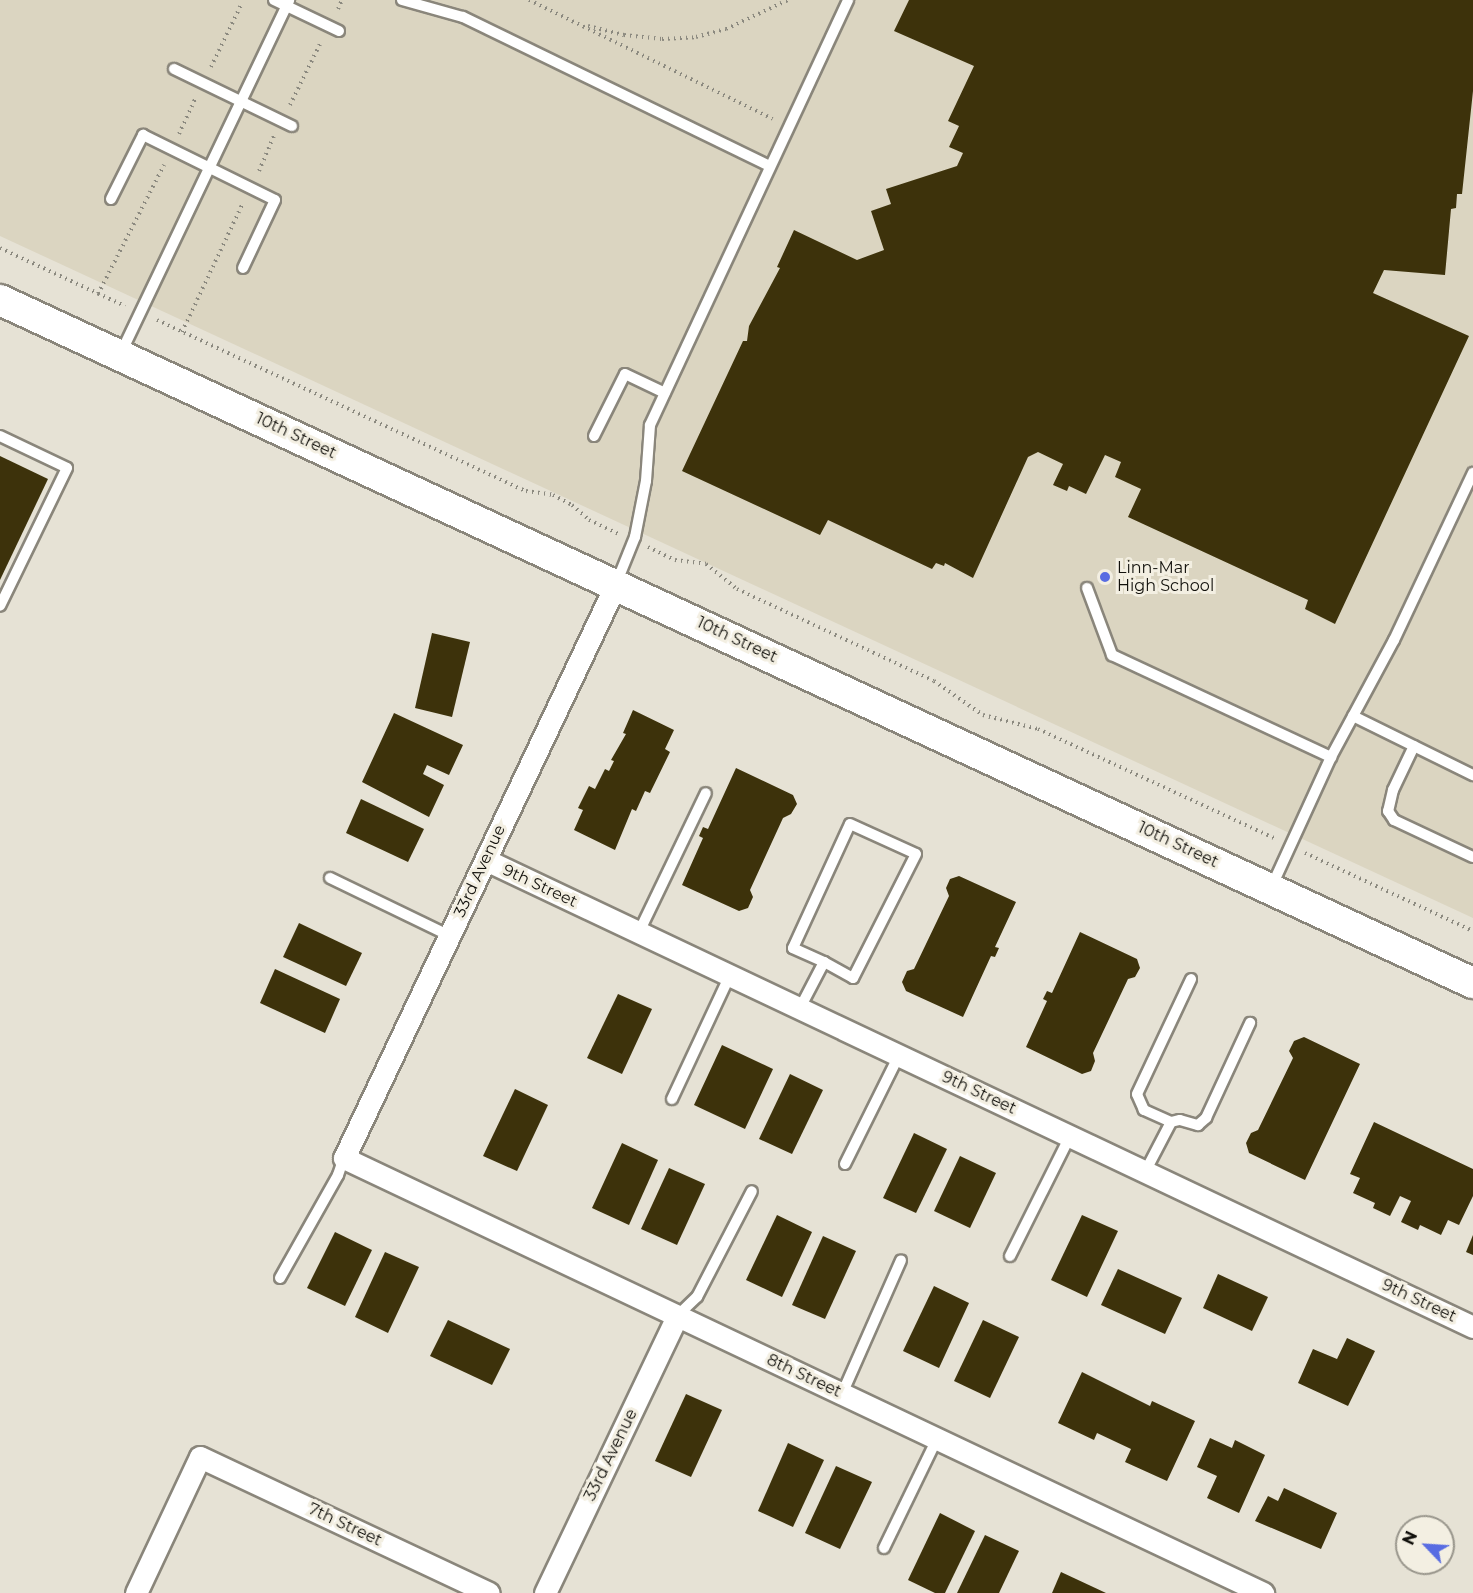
<!DOCTYPE html>
<style>
body{margin:0}
#map{position:relative;width:1473px;height:1593px;overflow:hidden;background:#e6e2d5;font-family:Montserrat,sans-serif}
div>[style]{position:absolute}
.built>*{inset:0;background:#dbd5c1}
.building>*{inset:0;background:#3d320b}
.path>*{height:4px;margin-top:-2px;transform-origin:0;background:repeating-linear-gradient(90deg,#8b897f 0 1.5px,transparent 0 6px)}
.roads{filter:drop-shadow(2px 0 #8a867b) drop-shadow(-2px 0 #8a867b) drop-shadow(0 2px #8a867b) drop-shadow(0 -2px #8a867b)}
.lane>*{height:10px;margin:-5px;padding:0 5px;transform-origin:5px;border-radius:5px;background:#fff}
.street>*{height:21px;margin:-10.5px;padding:0 10.5px;transform-origin:10.5px;border-radius:10.5px;background:#fff}
.secondary>*{height:30px;margin:-15px;padding:0 15px;transform-origin:15px;border-radius:15px;background:#fff}
.dots>*{width:16px;height:16px;translate:-50% -50%;box-sizing:border-box;border:3px solid #f3efe2;border-radius:50%}
span{translate:-50% -50%;white-space:nowrap;text-align:center;line-height:1.15;-webkit-text-stroke:6px #f3efe2;paint-order:stroke}
.street-label{font-size:16px;color:#12110c}
.poi-label{font-size:16px;color:#12110c}
.left{translate:0 -50%;text-align:left}
.north{position:absolute;left:1395px;top:1515px;width:60px;height:60px;box-sizing:border-box;background:#f3efe2;border:2px solid #99968c;border-radius:50%;rotate:295deg;font-size:16px;font-weight:700;line-height:24px;text-align:center;color:#12110c}
.north::after{content:'';display:block;margin:auto;width:21px;height:27px;background:#586ce2;clip-path:polygon(50% 0,100% 100%,50% 72%,0 100%)}
</style>
<div id="map">
<div class="built">
<i style="clip-path:polygon(0 0,1473px 0,1473px 918px,0 236px)"></i>
</div>
<div class="building">
<i style="clip-path:polygon(909px 0,1473px 0,1473px 91px,1462px 194px,1457px 194px,1456px 208px,1451px 209px,1445px 275px,1384px 270px,1373px 293px,1469px 336px,1335px 624px,1305px 609px,1308px 600px,1128px 517px,1141px 489px,1115px 477px,1121px 462px,1105px 455px,1086px 494px,1069px 486px,1067px 491px,1053px 485px,1063px 464px,1038px 452px,1028px 457px,973px 578px,945px 563px,944px 566px,936px 563px,932px 569px,828px 520px,820px 535px,682px 471px,743px 341px,747px 341px,749px 326px,780px 268px,777px 267px,794px 230px,857px 260px,884px 250px,871px 211px,891px 204px,886px 189px,957px 166px,963px 153px,949px 147px,959px 126px,948px 121px,974px 66px,894px 31px)"></i>
<i style="clip-path:polygon(0 456px,48px 479px,0 580px)"></i>
<i style="clip-path:polygon(432px 633px,470px 642px,452px 717px,415px 708px)"></i>
<i style="clip-path:polygon(633px 710px,674px 730px,665px 749px,670px 752px,650px 793px,645px 791px,636px 811px,632px 809px,615px 850px,574px 830px,583px 810px,578px 808px,589px 786px,595px 789px,605px 769px,609px 771px,614px 761px,611px 760px,626px 734px,623px 733px)"></i>
<i style="clip-path:polygon(394px 713px,463px 745px,449px 775px,427px 765px,423px 774px,444px 785px,429px 817px,362px 782px)"></i>
<i style="clip-path:polygon(736px 768px,793px 795px,797px 804px,791px 814px,783px 818px,750px 890px,753px 897px,748px 908px,739px 911px,682px 885px,703px 838px,699px 836px,703px 827px,708px 829px)"></i>
<i style="clip-path:polygon(361px 799px,424px 829px,408px 862px,346px 833px)"></i>
<i style="clip-path:polygon(959px 876px,1016px 902px,995px 947px,999px 948px,995px 957px,991px 956px,963px 1017px,906px 991px,902px 982px,907px 971px,914px 969px,949px 896px,946px 888px,950px 879px)"></i>
<i style="clip-path:polygon(299px 923px,362px 953px,346px 986px,283px 957px)"></i>
<i style="clip-path:polygon(1080px 932px,1137px 959px,1140px 968px,1135px 977px,1128px 979px,1093px 1053px,1095px 1061px,1091px 1071px,1082px 1074px,1026px 1047px,1047px 1001px,1043px 999px,1047px 991px,1052px 993px)"></i>
<i style="clip-path:polygon(275px 969px,340px 999px,325px 1033px,260px 1003px)"></i>
<i style="clip-path:polygon(618px 994px,652px 1009px,622px 1074px,587px 1058px)"></i>
<i style="clip-path:polygon(1304px 1037px,1360px 1064px,1305px 1180px,1249px 1153px,1246px 1143px,1251px 1133px,1258px 1130px,1293px 1058px,1289px 1051px,1294px 1041px)"></i>
<i style="clip-path:polygon(722px 1045px,773px 1069px,745px 1129px,694px 1105px)"></i>
<i style="clip-path:polygon(790px 1074px,823px 1090px,792px 1154px,759px 1139px)"></i>
<i style="clip-path:polygon(515px 1089px,548px 1105px,517px 1171px,483px 1156px)"></i>
<i style="clip-path:polygon(1374px 1122px,1473px 1169px,1473px 1196px,1459px 1225px,1448px 1220px,1441px 1235px,1420px 1225px,1418px 1230px,1401px 1222px,1411px 1201px,1400px 1196px,1390px 1216px,1373px 1208px,1375px 1203px,1353px 1193px,1360px 1178px,1350px 1174px)"></i>
<i style="clip-path:polygon(914px 1133px,947px 1149px,916px 1213px,883px 1198px)"></i>
<i style="clip-path:polygon(622px 1143px,658px 1160px,629px 1225px,592px 1208px)"></i>
<i style="clip-path:polygon(960px 1156px,996px 1173px,970px 1228px,934px 1211px)"></i>
<i style="clip-path:polygon(669px 1168px,705px 1184px,677px 1245px,641px 1229px)"></i>
<i style="clip-path:polygon(777px 1215px,812px 1232px,782px 1297px,746px 1280px)"></i>
<i style="clip-path:polygon(1082px 1215px,1118px 1231px,1087px 1297px,1051px 1280px)"></i>
<i style="clip-path:polygon(335px 1232px,372px 1250px,345px 1306px,307px 1288px)"></i>
<i style="clip-path:polygon(1473px 1235px,1473px 1255px,1466px 1252px)"></i>
<i style="clip-path:polygon(823px 1236px,856px 1251px,825px 1319px,792px 1305px)"></i>
<i style="clip-path:polygon(385px 1252px,419px 1267px,388px 1333px,355px 1317px)"></i>
<i style="clip-path:polygon(1118px 1269px,1182px 1298px,1165px 1334px,1101px 1305px)"></i>
<i style="clip-path:polygon(1218px 1274px,1268px 1297px,1252px 1331px,1203px 1308px)"></i>
<i style="clip-path:polygon(934px 1286px,969px 1303px,939px 1368px,903px 1351px)"></i>
<i style="clip-path:polygon(448px 1320px,510px 1349px,492px 1385px,430px 1356px)"></i>
<i style="clip-path:polygon(983px 1320px,1019px 1337px,990px 1398px,954px 1381px)"></i>
<i style="clip-path:polygon(1347px 1338px,1375px 1351px,1348px 1406px,1298px 1383px,1313px 1349px,1337px 1359px)"></i>
<i style="clip-path:polygon(1082px 1372px,1150px 1406px,1152px 1401px,1195px 1421px,1167px 1481px,1125px 1462px,1131px 1449px,1097px 1433px,1094px 1440px,1058px 1423px)"></i>
<i style="clip-path:polygon(686px 1394px,722px 1410px,691px 1477px,655px 1461px)"></i>
<i style="clip-path:polygon(1210px 1438px,1232px 1448px,1235px 1440px,1265px 1455px,1239px 1513px,1207px 1498px,1217px 1476px,1197px 1467px)"></i>
<i style="clip-path:polygon(788px 1443px,824px 1460px,793px 1527px,758px 1511px)"></i>
<i style="clip-path:polygon(836px 1466px,872px 1482px,840px 1549px,805px 1533px)"></i>
<i style="clip-path:polygon(1284px 1488px,1337px 1513px,1321px 1549px,1255px 1521px,1268px 1496px,1278px 1501px)"></i>
<i style="clip-path:polygon(940px 1513px,975px 1531px,945px 1593px,935px 1593px,908px 1580px)"></i>
<i style="clip-path:polygon(985px 1535px,1019px 1551px,999px 1593px,957px 1593px)"></i>
<i style="clip-path:polygon(1061px 1572px,1106px 1593px,1052px 1593px)"></i>
</div>
<div class="path">
<i style="left:529px;top:0;width:271px;rotate:26deg"></i>
<i style="left:338px;top:9px;width:10px;rotate:-66deg"></i>
<i style="left:588px;top:26px;width:37px;rotate:14deg"></i>
<i style="left:624px;top:35px;width:38px;rotate:6deg"></i>
<i style="left:662px;top:39px;width:34px;rotate:-3deg"></i>
<i style="left:696px;top:37px;width:31px;rotate:-15deg"></i>
<i style="left:726px;top:29px;width:68px;rotate:-25.1deg"></i>
<i style="left:211px;top:67px;width:71px;rotate:-64.2deg"></i>
<i style="left:290px;top:105px;width:70px;rotate:-63.8deg"></i>
<i style="left:179px;top:134px;width:41px;rotate:-65.3deg"></i>
<i style="left:259px;top:171px;width:38px;rotate:-67deg"></i>
<i style="left:0;top:248px;width:138px;rotate:24.9deg"></i>
<i style="left:98px;top:294px;width:145px;rotate:-62.9deg"></i>
<i style="left:157px;top:320px;width:407px;rotate:24.9deg"></i>
<i style="left:526px;top:491px;width:27px;rotate:8deg"></i>
<i style="left:553px;top:495px;width:21px;rotate:28deg"></i>
<i style="left:572px;top:505px;width:23px;rotate:41deg"></i>
<i style="left:589px;top:520px;width:33px;rotate:25deg"></i>
<i style="left:182px;top:332px;width:143px;rotate:-64.7deg"></i>
<i style="left:648px;top:547px;width:30px;rotate:26deg"></i>
<i style="left:675px;top:560px;width:31px;rotate:7deg"></i>
<i style="left:706px;top:564px;width:40px;rotate:39deg"></i>
<i style="left:737px;top:589px;width:217px;rotate:25deg"></i>
<i style="left:934px;top:681px;width:60px;rotate:34.8deg"></i>
<i style="left:983px;top:715px;width:57px;rotate:14.3deg"></i>
<i style="left:1038px;top:729px;width:260px;rotate:24.8deg"></i>
<i style="left:1305px;top:853px;width:185px;rotate:24.9deg"></i>
</div>
<div class="roads">
<div class="lane">
<i style="left:274px;top:0;width:72px;rotate:25.5deg"></i>
<i style="left:402px;top:0;width:63px;rotate:15.6deg"></i>
<i style="left:463px;top:17px;width:341px;rotate:25.9deg"></i>
<i style="left:174px;top:69px;width:131px;rotate:25.8deg"></i>
<i style="left:111px;top:199px;width:72px;rotate:-63.4deg"></i>
<i style="left:143px;top:135px;width:147px;rotate:26.2deg"></i>
<i style="left:275px;top:200px;width:75px;rotate:115.2deg"></i>
<i style="left:120px;top:355px;width:393px;rotate:-64.5deg"></i>
<i style="left:0;top:436px;width:74px;rotate:25.5deg"></i>
<i style="left:67px;top:468px;width:153px;rotate:115.9deg"></i>
<i style="left:594px;top:436px;width:69px;rotate:-63.4deg"></i>
<i style="left:625px;top:374px;width:44px;rotate:25.4deg"></i>
<i style="left:616px;top:584px;width:51px;rotate:-68deg"></i>
<i style="left:635px;top:537px;width:57px;rotate:-78.9deg"></i>
<i style="left:646px;top:481px;width:56px;rotate:-85.9deg"></i>
<i style="left:650px;top:425px;width:469px;rotate:-65deg"></i>
<i style="left:1087px;top:588px;width:72px;rotate:69.5deg"></i>
<i style="left:1112px;top:655px;width:242px;rotate:25deg"></i>
<i style="left:1353px;top:716px;width:134px;rotate:26.2deg"></i>
<i style="left:1414px;top:746px;width:49px;rotate:115.5deg"></i>
<i style="left:1393px;top:790px;width:22px;rotate:103deg"></i>
<i style="left:1388px;top:811px;width:11px;rotate:56deg"></i>
<i style="left:1394px;top:820px;width:87px;rotate:25.1deg"></i>
<i style="left:330px;top:878px;width:133px;rotate:25.8deg"></i>
<i style="left:1271px;top:888px;width:144px;rotate:-65.4deg"></i>
<i style="left:1331px;top:757px;width:133px;rotate:-61.7deg"></i>
<i style="left:1394px;top:640px;width:185px;rotate:-64.7deg"></i>
<i style="left:639px;top:932px;width:154px;rotate:-64.3deg"></i>
<i style="left:800px;top:1008px;width:52px;rotate:-62.4deg"></i>
<i style="left:824px;top:962px;width:34px;rotate:-156deg"></i>
<i style="left:793px;top:948px;width:136px;rotate:-65.3deg"></i>
<i style="left:850px;top:824px;width:72px;rotate:24.4deg"></i>
<i style="left:916px;top:854px;width:139px;rotate:116.9deg"></i>
<i style="left:853px;top:978px;width:33px;rotate:-151deg"></i>
<i style="left:672px;top:1099px;width:137px;rotate:-64.9deg"></i>
<i style="left:1171px;top:1122px;width:30px;rotate:-156deg"></i>
<i style="left:1144px;top:1110px;width:17px;rotate:-114deg"></i>
<i style="left:1137px;top:1094px;width:127px;rotate:-64.8deg"></i>
<i style="left:845px;top:1164px;width:122px;rotate:-63.6deg"></i>
<i style="left:1145px;top:1172px;width:56px;rotate:-62.5deg"></i>
<i style="left:1171px;top:1122px;width:9px;rotate:-13deg"></i>
<i style="left:1180px;top:1120px;width:19px;rotate:16deg"></i>
<i style="left:1198px;top:1125px;width:11px;rotate:-41deg"></i>
<i style="left:1206px;top:1118px;width:105px;rotate:-65.1deg"></i>
<i style="left:1010px;top:1256px;width:134px;rotate:-63.4deg"></i>
<i style="left:280px;top:1278px;width:118px;rotate:-60.6deg"></i>
<i style="left:338px;top:1175px;width:18px;rotate:-71deg"></i>
<i style="left:677px;top:1316px;width:28px;rotate:-44deg"></i>
<i style="left:697px;top:1297px;width:119px;rotate:-62.6deg"></i>
<i style="left:842px;top:1394px;width:146px;rotate:-66.2deg"></i>
<i style="left:884px;top:1548px;width:121px;rotate:-64.1deg"></i>
</div>
<div class="street">
<i style="left:616px;top:584px;width:635px;rotate:115.35deg"></i>
<i style="left:344px;top:1158px;width:1017px;rotate:25.33deg"></i>
<i style="left:486px;top:860px;width:1092px;rotate:25.32deg"></i>
<i style="left:136px;top:1593px;width:150px;rotate:-64.8deg"></i>
<i style="left:200px;top:1457px;width:319px;rotate:25.2deg"></i>
<i style="left:545px;top:1593px;width:307px;rotate:-64.5deg"></i>
</div>
<div class="secondary">
<i style="left:0;top:300px;width:1624px;rotate:24.88deg"></i>
</div>
</div>
<div class="dots">
<i style="left:1105px;top:577px;background:#586ce2"></i>
</div>
<div class="street-label">
<span style="left:296px;top:436px;rotate:25deg">10th Street</span>
<span style="left:737px;top:640px;rotate:25deg">10th Street</span>
<span style="left:1178px;top:845px;rotate:25deg">10th Street</span>
<span style="left:480px;top:871px;rotate:-65deg">33rd Avenue</span>
<span style="left:540px;top:886px;rotate:25deg">9th Street</span>
<span style="left:979px;top:1093px;rotate:25deg">9th Street</span>
<span style="left:1419px;top:1301px;rotate:25deg">9th Street</span>
<span style="left:804px;top:1376px;rotate:25deg">8th Street</span>
<span style="left:611px;top:1455px;rotate:-64deg">33rd Avenue</span>
<span style="left:345px;top:1525px;rotate:25deg">7th Street</span>
</div>
<div class="poi-label">
<span class="left" style="left:1117px;top:577px">Linn-Mar<br>High School</span>
</div>
<div class="north">N</div>
</div>
